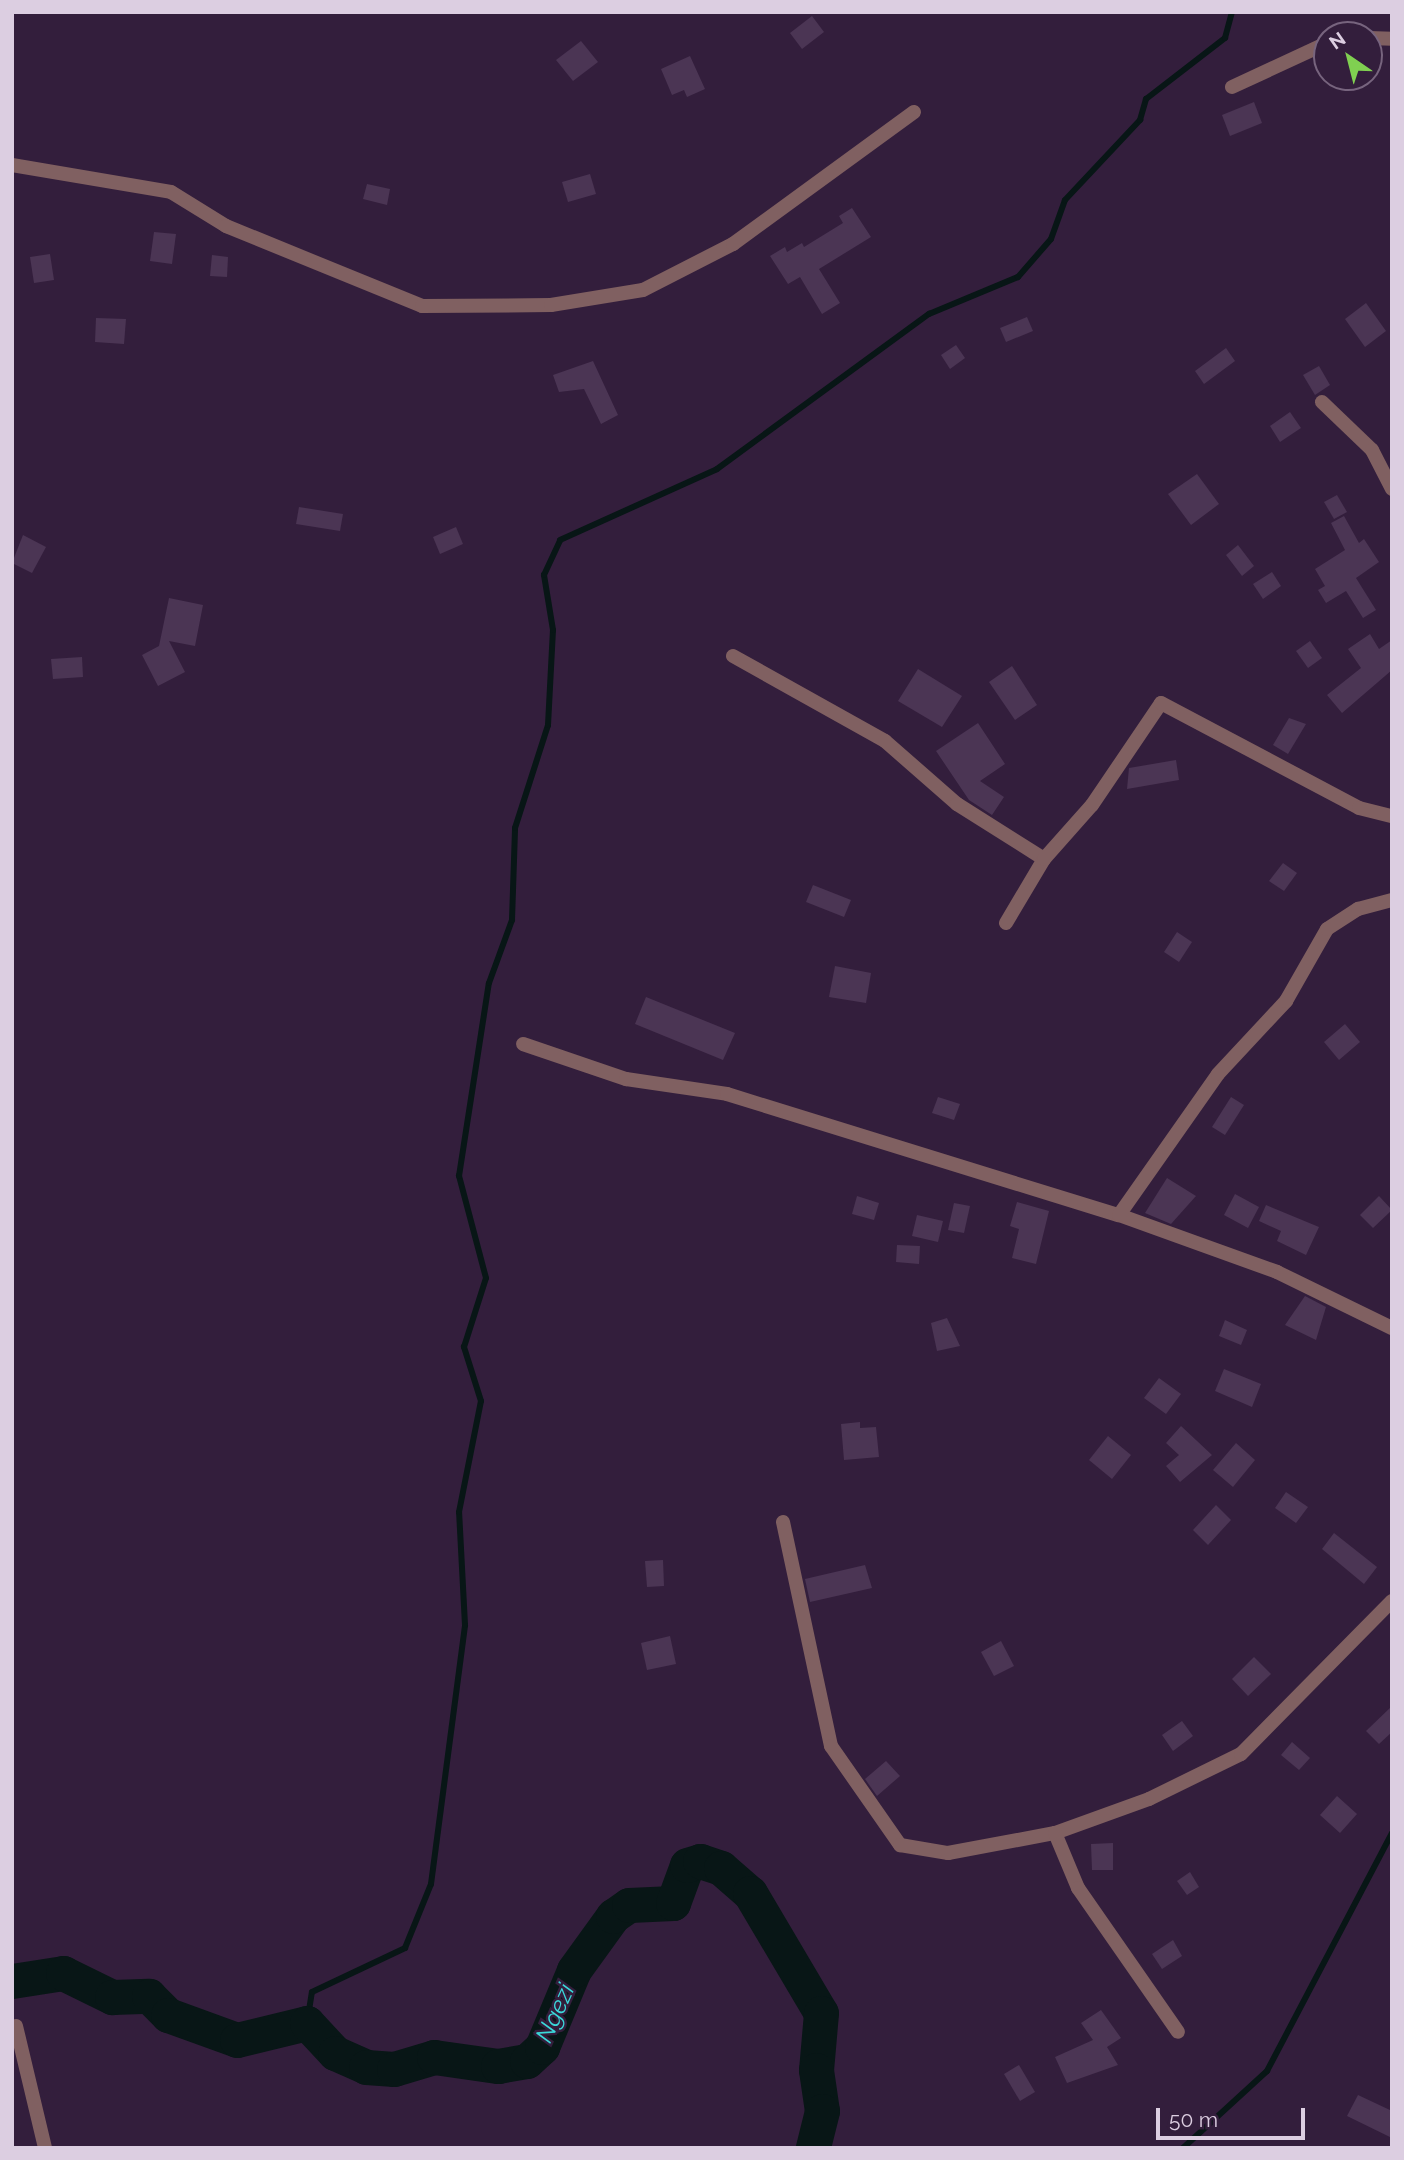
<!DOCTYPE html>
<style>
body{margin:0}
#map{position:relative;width:1404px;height:2160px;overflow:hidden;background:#331e3c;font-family:Raleway,sans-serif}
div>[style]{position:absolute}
.stream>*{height:6px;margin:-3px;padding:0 3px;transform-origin:3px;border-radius:3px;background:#081616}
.river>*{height:35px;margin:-17.5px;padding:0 17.5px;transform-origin:17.5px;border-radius:17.5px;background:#081616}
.building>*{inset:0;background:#4b3554}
.minor>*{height:14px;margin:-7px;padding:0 7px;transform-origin:7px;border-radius:7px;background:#806061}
span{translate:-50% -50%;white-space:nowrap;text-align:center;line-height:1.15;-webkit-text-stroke:5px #331e3c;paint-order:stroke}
.water-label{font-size:24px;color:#3bd8da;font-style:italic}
.frame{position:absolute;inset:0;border:14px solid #dccee1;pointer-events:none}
.north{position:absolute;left:1313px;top:21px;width:70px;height:70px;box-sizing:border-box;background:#331e3c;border:2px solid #77647e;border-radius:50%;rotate:325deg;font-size:19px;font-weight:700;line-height:28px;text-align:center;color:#dccee1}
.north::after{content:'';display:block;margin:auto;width:24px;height:32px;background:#80d051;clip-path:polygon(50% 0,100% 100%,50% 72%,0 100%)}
.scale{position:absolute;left:1156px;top:2108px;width:149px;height:32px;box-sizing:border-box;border:4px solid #dccee1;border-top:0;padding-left:9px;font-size:21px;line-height:24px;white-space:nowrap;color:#dccee1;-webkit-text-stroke:5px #331e3c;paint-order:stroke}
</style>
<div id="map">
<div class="stream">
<i style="left:307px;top:2023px;width:31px;rotate:-81deg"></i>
<i style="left:312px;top:1992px;width:103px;rotate:-25.3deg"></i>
<i style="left:405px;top:1948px;width:69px;rotate:-67.9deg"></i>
<i style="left:431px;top:1884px;width:261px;rotate:-82.5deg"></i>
<i style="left:465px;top:1625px;width:113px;rotate:-93deg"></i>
<i style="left:459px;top:1512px;width:113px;rotate:-78.8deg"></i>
<i style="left:481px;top:1401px;width:57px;rotate:-107.5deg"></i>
<i style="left:464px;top:1347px;width:72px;rotate:-72.3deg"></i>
<i style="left:486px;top:1278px;width:106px;rotate:-104.8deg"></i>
<i style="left:459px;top:1176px;width:195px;rotate:-81.2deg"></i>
<i style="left:489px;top:983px;width:67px;rotate:-69.9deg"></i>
<i style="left:512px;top:920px;width:92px;rotate:-88.1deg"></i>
<i style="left:515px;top:828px;width:108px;rotate:-72.2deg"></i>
<i style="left:548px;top:725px;width:95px;rotate:-87deg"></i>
<i style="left:553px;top:630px;width:56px;rotate:-99.3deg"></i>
<i style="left:544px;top:575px;width:38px;rotate:-65deg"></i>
<i style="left:560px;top:540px;width:172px;rotate:-24.3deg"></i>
<i style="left:717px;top:469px;width:263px;rotate:-36.2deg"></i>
<i style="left:929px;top:314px;width:96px;rotate:-22.6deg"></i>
<i style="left:1018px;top:277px;width:50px;rotate:-49deg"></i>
<i style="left:1051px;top:239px;width:41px;rotate:-70.3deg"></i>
<i style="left:1065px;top:200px;width:110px;rotate:-46.8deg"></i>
<i style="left:1140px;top:120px;width:22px;rotate:-74deg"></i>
<i style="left:1146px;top:99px;width:100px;rotate:-37.7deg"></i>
<i style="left:1225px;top:38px;width:27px;rotate:-75deg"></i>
<i style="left:1183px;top:2148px;width:114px;rotate:-42.5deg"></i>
<i style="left:1267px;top:2071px;width:269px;rotate:-62.3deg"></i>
</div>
<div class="river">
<i style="left:12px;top:1981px;width:52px;rotate:-8.9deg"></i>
<i style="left:63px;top:1973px;width:55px;rotate:26.1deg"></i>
<i style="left:112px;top:1997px;width:37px;rotate:-2deg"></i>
<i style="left:149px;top:1996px;width:27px;rotate:45deg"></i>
<i style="left:168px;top:2015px;width:73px;rotate:19.9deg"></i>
<i style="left:237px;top:2040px;width:72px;rotate:-13.7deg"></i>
<i style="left:307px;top:2023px;width:41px;rotate:47deg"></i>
<i style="left:335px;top:2053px;width:34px;rotate:24deg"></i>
<i style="left:366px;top:2067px;width:28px;rotate:4deg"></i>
<i style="left:394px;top:2069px;width:42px;rotate:-16.7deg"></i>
<i style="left:434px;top:2057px;width:65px;rotate:8deg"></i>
<i style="left:498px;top:2066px;width:29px;rotate:-10deg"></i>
<i style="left:527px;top:2061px;width:21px;rotate:-43deg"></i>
<i style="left:542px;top:2047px;width:83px;rotate:-67.4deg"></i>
<i style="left:574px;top:1970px;width:67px;rotate:-54.2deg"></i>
<i style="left:613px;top:1916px;width:19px;rotate:-35deg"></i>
<i style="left:629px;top:1905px;width:44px;rotate:-2.6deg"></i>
<i style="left:673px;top:1903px;width:40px;rotate:-69.8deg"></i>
<i style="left:687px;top:1865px;width:14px;rotate:-17deg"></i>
<i style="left:700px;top:1861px;width:22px;rotate:18deg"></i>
<i style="left:721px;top:1868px;width:38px;rotate:41deg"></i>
<i style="left:750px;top:1893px;width:139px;rotate:59.4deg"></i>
<i style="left:821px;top:2013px;width:57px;rotate:95deg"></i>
<i style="left:816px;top:2070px;width:41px;rotate:81.7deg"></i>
<i style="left:822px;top:2111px;width:38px;rotate:104deg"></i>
</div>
<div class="building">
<i style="clip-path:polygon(812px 16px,824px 32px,802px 49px,790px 33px)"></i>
<i style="clip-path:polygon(581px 41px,598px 62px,573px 81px,556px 60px)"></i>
<i style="clip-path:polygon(690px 56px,705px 89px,687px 97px,684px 90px,672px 95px,661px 69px)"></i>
<i style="clip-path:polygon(1254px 102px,1262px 123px,1230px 136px,1222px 115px)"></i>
<i style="clip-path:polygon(590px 174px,596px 194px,568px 202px,562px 182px)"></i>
<i style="clip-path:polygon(367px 184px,390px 189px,387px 205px,363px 199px)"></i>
<i style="clip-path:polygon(852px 208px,871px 237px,819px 269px,840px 303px,822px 314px,800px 277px,788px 284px,770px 256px,785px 247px,787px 252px,802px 243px,804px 247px,843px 223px,839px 216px)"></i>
<i style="clip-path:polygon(154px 232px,176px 234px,172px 264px,150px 261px)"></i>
<i style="clip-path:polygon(50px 254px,54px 280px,34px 283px,30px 257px)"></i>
<i style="clip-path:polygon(212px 255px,228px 257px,227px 277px,210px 276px)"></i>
<i style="clip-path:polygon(1366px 303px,1386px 331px,1365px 347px,1345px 319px)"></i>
<i style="clip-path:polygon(1027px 317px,1033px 331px,1006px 342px,1000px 328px)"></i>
<i style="clip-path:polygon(96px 318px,126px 319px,124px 344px,95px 342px)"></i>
<i style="clip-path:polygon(956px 345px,965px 358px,950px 369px,941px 355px)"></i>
<i style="clip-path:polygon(1226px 348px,1235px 361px,1204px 384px,1195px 371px)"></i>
<i style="clip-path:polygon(593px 361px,618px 415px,601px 424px,584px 389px,559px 392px,553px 375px)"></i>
<i style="clip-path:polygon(1319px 366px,1330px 385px,1315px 395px,1303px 375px)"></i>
<i style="clip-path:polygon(1290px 412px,1301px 428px,1280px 442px,1270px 426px)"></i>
<i style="clip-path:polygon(1197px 474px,1219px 504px,1191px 525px,1168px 494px)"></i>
<i style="clip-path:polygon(1337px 495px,1347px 512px,1334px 519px,1324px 502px)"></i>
<i style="clip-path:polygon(299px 507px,343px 514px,340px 531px,296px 524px)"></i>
<i style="clip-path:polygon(1344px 516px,1359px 543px,1364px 539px,1379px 562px,1356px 578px,1376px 610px,1363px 618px,1346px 591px,1326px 603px,1318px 590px,1325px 586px,1315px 569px,1345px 550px,1331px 523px)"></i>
<i style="clip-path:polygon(456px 527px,463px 544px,440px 554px,433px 537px)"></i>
<i style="clip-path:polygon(23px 535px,46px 547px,32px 573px,12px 563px)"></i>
<i style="clip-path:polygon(1238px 545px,1254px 566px,1242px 576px,1226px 555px)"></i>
<i style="clip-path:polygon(1272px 572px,1281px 586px,1263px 599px,1253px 584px)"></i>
<i style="clip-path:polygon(169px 598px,203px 605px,195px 646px,169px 641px,185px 672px,158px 686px,142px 655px,159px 646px)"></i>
<i style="clip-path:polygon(1370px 634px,1379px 649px,1392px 640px,1392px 670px,1342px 713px,1327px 695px,1361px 668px,1348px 649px)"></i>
<i style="clip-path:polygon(1310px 641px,1322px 658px,1308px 668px,1296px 651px)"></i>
<i style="clip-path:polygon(82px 657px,83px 677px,53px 679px,51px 659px)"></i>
<i style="clip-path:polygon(1012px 666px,1037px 705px,1015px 720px,989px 682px)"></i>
<i style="clip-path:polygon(918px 669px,962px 696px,942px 727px,898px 701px)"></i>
<i style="clip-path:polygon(1289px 718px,1306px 724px,1288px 754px,1273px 745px)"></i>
<i style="clip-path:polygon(978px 723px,1005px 764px,980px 781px,1004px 797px,992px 815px,969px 800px,936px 751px)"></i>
<i style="clip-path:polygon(1176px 760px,1179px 780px,1127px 789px,1129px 768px)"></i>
<i style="clip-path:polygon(1283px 863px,1297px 873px,1284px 891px,1269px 881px)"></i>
<i style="clip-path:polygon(813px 885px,851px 900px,844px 917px,806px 902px)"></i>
<i style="clip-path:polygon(1177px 932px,1192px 942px,1179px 962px,1164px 952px)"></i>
<i style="clip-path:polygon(835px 966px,871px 973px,866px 1003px,829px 997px)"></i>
<i style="clip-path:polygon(646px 997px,735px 1033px,723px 1060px,635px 1024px)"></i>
<i style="clip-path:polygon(1345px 1024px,1360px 1042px,1339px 1060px,1324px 1042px)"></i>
<i style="clip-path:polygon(938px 1097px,960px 1104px,954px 1120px,932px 1113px)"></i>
<i style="clip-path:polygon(1231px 1097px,1244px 1105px,1225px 1135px,1212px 1127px)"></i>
<i style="clip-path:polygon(1167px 1178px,1196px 1196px,1171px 1224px,1145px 1213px)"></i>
<i style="clip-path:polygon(1235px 1194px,1259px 1207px,1248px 1228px,1224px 1215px)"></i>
<i style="clip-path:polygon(857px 1196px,879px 1203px,874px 1220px,852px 1214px)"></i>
<i style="clip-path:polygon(1379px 1196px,1392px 1210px,1373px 1228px,1360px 1215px)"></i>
<i style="clip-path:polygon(1017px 1202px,1049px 1211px,1036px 1264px,1012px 1258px,1019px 1229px,1010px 1226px)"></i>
<i style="clip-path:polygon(954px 1203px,970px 1206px,964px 1233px,948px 1230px)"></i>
<i style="clip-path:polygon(1266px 1205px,1319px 1227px,1306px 1255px,1277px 1241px,1281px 1231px,1259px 1221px)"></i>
<i style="clip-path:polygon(917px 1215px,943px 1221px,938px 1242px,912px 1236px)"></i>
<i style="clip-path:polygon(897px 1245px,920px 1246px,919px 1264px,896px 1262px)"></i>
<i style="clip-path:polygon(1305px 1296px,1326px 1307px,1316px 1340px,1285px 1325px)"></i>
<i style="clip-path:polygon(947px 1318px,960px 1346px,937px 1351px,931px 1323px)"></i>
<i style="clip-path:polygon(1225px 1320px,1247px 1330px,1241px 1345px,1219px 1336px)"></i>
<i style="clip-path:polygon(1224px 1369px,1261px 1384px,1252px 1407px,1215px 1391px)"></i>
<i style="clip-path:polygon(1159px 1378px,1181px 1394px,1166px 1414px,1144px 1398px)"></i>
<i style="clip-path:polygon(860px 1422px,860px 1428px,876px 1427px,879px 1457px,844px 1460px,841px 1424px)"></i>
<i style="clip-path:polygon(1181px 1426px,1212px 1455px,1180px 1482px,1166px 1466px,1179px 1455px,1166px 1443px)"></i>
<i style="clip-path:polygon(1108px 1436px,1131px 1455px,1112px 1479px,1089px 1460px)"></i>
<i style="clip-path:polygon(1236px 1443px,1255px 1460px,1233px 1487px,1213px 1470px)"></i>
<i style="clip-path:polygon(1286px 1492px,1308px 1507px,1296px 1523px,1275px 1508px)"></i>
<i style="clip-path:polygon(1216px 1505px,1231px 1520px,1208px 1545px,1193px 1530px)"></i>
<i style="clip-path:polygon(1334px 1533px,1377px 1567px,1364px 1584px,1322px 1549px)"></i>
<i style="clip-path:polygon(663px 1560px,664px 1586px,647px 1587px,645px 1561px)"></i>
<i style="clip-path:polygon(865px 1565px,872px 1588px,810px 1602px,805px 1579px)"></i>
<i style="clip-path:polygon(670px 1636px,676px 1664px,647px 1670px,641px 1643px)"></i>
<i style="clip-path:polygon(1001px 1641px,1014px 1666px,994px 1676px,981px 1652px)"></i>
<i style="clip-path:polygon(1254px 1657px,1271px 1674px,1248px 1696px,1232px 1679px)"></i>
<i style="clip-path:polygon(1392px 1706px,1392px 1732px,1379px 1744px,1366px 1731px)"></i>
<i style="clip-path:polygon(1182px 1721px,1193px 1736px,1173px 1751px,1162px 1735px)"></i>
<i style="clip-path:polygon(1292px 1742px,1310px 1758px,1299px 1770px,1281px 1755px)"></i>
<i style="clip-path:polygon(886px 1761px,900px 1776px,877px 1796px,865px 1779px)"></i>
<i style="clip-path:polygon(1337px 1796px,1357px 1814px,1340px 1833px,1320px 1815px)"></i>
<i style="clip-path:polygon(1113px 1843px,1113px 1870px,1092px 1870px,1091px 1844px)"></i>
<i style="clip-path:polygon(1190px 1872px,1199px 1887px,1187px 1895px,1177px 1881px)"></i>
<i style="clip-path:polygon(1173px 1940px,1182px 1956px,1162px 1969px,1152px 1954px)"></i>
<i style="clip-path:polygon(1101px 2010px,1121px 2038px,1107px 2047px,1118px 2065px,1067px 2083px,1055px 2057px,1093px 2040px,1081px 2023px)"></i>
<i style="clip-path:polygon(1019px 2065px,1035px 2092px,1020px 2101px,1004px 2074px)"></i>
<i style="clip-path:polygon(1358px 2095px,1392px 2111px,1392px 2138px,1347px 2116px)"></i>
</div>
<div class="minor">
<i style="left:1369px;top:38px;width:23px;rotate:2deg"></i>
<i style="left:1232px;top:87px;width:105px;rotate:-24.9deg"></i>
<i style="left:12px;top:165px;width:161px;rotate:9.6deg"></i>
<i style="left:171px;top:192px;width:65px;rotate:31.7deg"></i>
<i style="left:226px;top:226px;width:212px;rotate:22.2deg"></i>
<i style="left:422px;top:306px;width:129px;rotate:-0.4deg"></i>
<i style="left:551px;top:305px;width:93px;rotate:-9.3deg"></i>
<i style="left:643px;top:290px;width:101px;rotate:-27.1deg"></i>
<i style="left:733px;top:244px;width:224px;rotate:-36.1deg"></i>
<i style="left:1322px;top:402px;width:69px;rotate:43.8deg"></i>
<i style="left:1372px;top:450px;width:44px;rotate:62.9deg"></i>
<i style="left:733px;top:656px;width:174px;rotate:29.2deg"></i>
<i style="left:885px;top:741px;width:96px;rotate:41.2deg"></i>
<i style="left:957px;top:804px;width:103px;rotate:32.3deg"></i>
<i style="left:1006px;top:923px;width:74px;rotate:-59.3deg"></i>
<i style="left:1044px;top:859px;width:72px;rotate:-48.4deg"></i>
<i style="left:1092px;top:805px;width:123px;rotate:-55.9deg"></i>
<i style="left:1161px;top:703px;width:224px;rotate:27.9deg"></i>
<i style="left:1359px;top:808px;width:34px;rotate:14deg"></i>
<i style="left:523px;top:1044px;width:109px;rotate:18.8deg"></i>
<i style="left:626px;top:1079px;width:102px;rotate:8.4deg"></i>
<i style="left:727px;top:1094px;width:410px;rotate:17.2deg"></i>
<i style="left:1119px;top:1215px;width:168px;rotate:19.8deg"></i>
<i style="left:1277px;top:1272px;width:128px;rotate:26deg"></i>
<i style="left:1119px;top:1215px;width:172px;rotate:-54.9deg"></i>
<i style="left:1218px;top:1074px;width:100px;rotate:-47deg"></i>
<i style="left:1286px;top:1001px;width:83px;rotate:-60.3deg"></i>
<i style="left:1327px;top:929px;width:37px;rotate:-33deg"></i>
<i style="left:1358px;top:909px;width:35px;rotate:-15deg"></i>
<i style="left:783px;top:1522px;width:229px;rotate:77.9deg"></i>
<i style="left:831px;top:1746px;width:121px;rotate:55.1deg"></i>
<i style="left:900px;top:1845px;width:49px;rotate:9.5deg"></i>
<i style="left:948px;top:1853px;width:109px;rotate:-10.6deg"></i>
<i style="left:1055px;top:1833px;width:100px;rotate:-19.9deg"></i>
<i style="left:1149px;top:1799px;width:102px;rotate:-26.1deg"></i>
<i style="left:1241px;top:1754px;width:215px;rotate:-45.4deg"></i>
<i style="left:1055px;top:1833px;width:60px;rotate:67.3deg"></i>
<i style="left:1078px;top:1888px;width:175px;rotate:55.2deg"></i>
<i style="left:16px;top:2026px;width:125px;rotate:76.6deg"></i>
</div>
<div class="water-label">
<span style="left:555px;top:2013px;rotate:-66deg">Ngezi</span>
</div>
<div class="frame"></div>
<div class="north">N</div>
<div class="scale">50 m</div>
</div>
